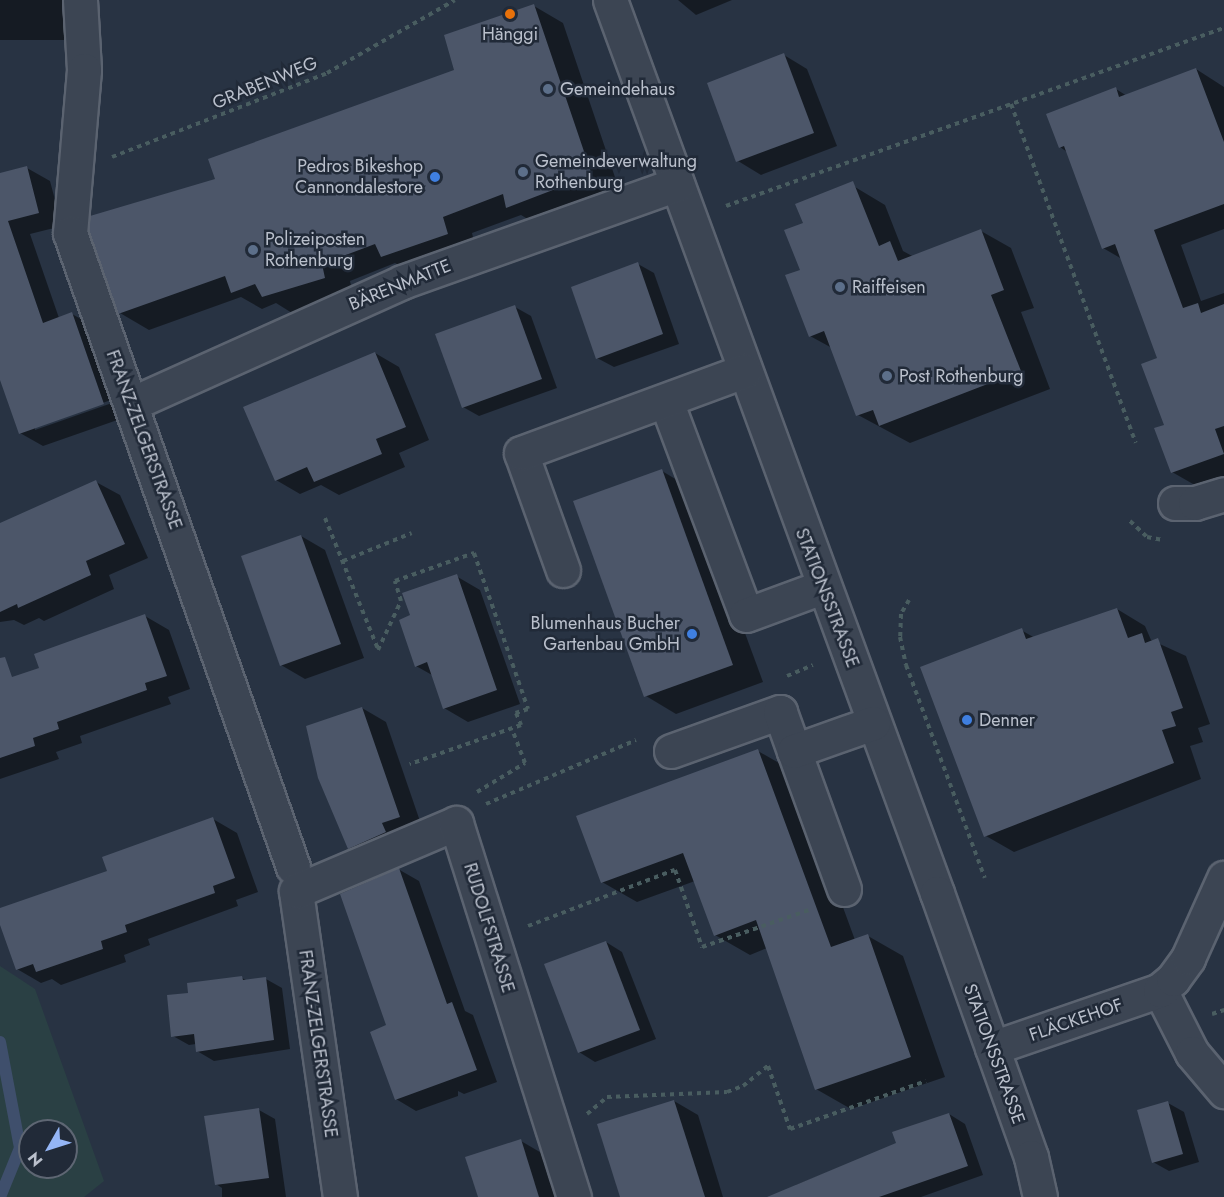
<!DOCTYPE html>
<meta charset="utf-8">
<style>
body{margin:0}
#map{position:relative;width:1224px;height:1197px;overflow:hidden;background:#283343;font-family:Jost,sans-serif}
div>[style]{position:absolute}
.green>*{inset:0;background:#2a4044}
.shadow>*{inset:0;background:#0007}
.stream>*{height:12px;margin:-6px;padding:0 6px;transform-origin:6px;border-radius:6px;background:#3f4f6c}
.building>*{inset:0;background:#4c5669}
.path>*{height:4px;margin-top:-2px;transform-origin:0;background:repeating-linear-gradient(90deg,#495d60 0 4.5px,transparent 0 9px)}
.roads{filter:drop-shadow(2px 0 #5b6370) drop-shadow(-2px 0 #5b6370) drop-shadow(0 2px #5b6370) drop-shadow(0 -2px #5b6370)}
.minor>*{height:33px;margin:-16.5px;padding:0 16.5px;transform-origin:16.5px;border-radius:16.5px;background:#3c4553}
.dots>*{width:16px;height:16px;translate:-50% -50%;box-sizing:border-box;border:3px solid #212a38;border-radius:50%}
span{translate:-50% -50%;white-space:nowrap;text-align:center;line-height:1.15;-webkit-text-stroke:5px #212a38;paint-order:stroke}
.poi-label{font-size:18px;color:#bac0cc}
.left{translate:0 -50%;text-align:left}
.right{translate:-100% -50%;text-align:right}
.street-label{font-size:18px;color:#bac0cc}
.north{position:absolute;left:18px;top:1119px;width:60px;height:60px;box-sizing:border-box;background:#212a38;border:2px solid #5e6673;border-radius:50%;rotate:231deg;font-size:16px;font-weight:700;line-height:24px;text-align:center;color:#bac0cc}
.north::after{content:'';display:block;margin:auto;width:21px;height:27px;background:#95b6f6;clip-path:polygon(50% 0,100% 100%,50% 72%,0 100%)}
</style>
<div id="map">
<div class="green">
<i style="clip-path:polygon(evenodd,0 966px,35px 989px,104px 1181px,84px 1197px,0 1197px,0 966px,30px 1131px,66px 1131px,66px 1167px,30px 1167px,30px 1131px)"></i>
</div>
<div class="shadow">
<i style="clip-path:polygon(0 0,68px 0,68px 40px,0 40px)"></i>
<i style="clip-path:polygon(678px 0,732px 0,696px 15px)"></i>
<i style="clip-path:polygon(534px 6px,563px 23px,620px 192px,536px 224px,521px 215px,472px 233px,476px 250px,411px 272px,395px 263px,350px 281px,353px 294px,292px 313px,276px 303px,262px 309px,241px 297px,149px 330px,120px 313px,217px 180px,456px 71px)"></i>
<i style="clip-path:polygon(784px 55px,807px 69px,837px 146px,761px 175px,738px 161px)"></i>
<i style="clip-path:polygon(1196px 69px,1224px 87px,1224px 229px,1181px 245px,1201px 301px,1224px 293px,1224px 479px,1200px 488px,1172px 472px,1159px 359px,1122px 259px,1103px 248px,1067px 152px,1060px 147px,1116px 89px,1127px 96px)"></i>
<i style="clip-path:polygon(evenodd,27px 168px,50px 181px,62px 226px,30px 234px,59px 318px,72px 314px,95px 327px,126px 417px,43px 446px,20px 433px,0 376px,0 174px,27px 168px,111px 400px,112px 403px,35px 430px,35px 427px,111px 400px)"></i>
<i style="clip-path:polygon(855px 187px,885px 205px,903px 251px,914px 257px,981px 231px,1011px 248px,1034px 308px,1021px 312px,1050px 389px,910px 443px,858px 415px,832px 348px,810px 336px,801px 271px,805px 224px)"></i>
<i style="clip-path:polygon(638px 264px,654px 273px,679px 344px,614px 367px,597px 358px)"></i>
<i style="clip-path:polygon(515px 307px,531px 316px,557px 388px,479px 416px,463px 407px)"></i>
<i style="clip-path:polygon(375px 353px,399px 367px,429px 440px,399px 453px,405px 467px,339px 495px,321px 485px,300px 494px,276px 480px)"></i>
<i style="clip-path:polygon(662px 471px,692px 489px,763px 682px,676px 714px,646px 696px)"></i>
<i style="clip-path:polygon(96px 482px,120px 495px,148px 558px,109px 575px,114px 589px,44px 621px,39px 618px,24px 625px,14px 620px,0 622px,0 524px)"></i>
<i style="clip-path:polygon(301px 536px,325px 550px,364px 658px,305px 679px,281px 665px)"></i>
<i style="clip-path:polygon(456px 576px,480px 590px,520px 704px,468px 722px,444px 708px,432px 675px,416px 666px,412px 616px)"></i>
<i style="clip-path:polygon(1117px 609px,1145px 626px,1151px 640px,1186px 656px,1210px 724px,1198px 728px,1203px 742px,1190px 746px,1201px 779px,1014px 852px,986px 836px,1021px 630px,1035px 638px)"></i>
<i style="clip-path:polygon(145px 616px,169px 630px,190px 689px,168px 697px,171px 704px,80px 736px,82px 743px,56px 752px,59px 759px,0 779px,0 683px,41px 668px)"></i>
<i style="clip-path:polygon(362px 708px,386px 722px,423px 830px,373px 861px,349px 848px,319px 777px)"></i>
<i style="clip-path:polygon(758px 751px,793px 771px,855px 940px,868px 936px,903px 956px,945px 1077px,851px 1109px,816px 1089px,767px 948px,750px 955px,715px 935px,695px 881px,637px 902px,602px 882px)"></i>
<i style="clip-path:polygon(213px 819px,237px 833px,258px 892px,236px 900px,238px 906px,148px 939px,150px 945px,124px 955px,126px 962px,61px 985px,52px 979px,41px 983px,17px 969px,0 920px,0 909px,108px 872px)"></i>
<i style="clip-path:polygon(398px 869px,419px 881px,465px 1011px,473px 1015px,497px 1082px,464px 1094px,458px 1091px,458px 1096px,416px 1111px,396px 1099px,388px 1026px)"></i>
<i style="clip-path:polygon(606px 942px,622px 952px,656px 1039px,595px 1062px,579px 1052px)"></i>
<i style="clip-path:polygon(242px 978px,248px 981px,266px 979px,282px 988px,290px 1049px,214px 1061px,197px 1051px,196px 1044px,189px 1045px,173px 1036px,190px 994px)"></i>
<i style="clip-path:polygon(674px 1101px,698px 1115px,723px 1197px,622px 1197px)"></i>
<i style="clip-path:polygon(1168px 1103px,1184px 1112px,1199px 1162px,1169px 1171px,1153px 1162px)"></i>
<i style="clip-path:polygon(259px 1110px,275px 1119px,286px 1197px,222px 1197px,222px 1188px,216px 1184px)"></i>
<i style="clip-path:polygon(949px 1114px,965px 1124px,983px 1175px,921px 1197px,800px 1197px,796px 1185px,898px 1144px)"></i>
<i style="clip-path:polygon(521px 1141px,545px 1155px,558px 1197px,479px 1197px)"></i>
</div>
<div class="stream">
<i style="left:0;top:1042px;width:108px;rotate:79.3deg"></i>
<i style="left:20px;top:1148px;width:53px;rotate:112.2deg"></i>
</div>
<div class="building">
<i style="clip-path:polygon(534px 4px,592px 175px,506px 208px,503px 194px,443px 217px,448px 234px,381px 257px,375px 244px,322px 264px,325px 278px,262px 297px,255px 284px,231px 293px,225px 276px,118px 314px,89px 231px,90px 216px,215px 179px,208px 159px,454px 70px,444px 35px)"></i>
<i style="clip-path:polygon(784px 53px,814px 133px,736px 162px,707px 83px)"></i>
<i style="clip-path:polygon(1196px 68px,1224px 142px,1224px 204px,1154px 230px,1183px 308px,1198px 303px,1201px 313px,1224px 304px,1224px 426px,1215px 429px,1224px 454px,1171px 473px,1154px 428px,1164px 425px,1141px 364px,1157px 358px,1115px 244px,1102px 249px,1064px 146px,1059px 148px,1046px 114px,1116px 87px,1119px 97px)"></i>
<i style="clip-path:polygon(27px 166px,39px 213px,8px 221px,43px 323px,72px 312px,104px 404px,19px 434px,0 380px,0 173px)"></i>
<i style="clip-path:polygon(853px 181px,879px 246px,890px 241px,898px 261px,981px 229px,1004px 290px,991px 295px,1021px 371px,879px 426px,873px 410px,856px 416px,824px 331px,809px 337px,785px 275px,800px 270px,784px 230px,803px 223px,795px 204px)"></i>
<i style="clip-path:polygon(638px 262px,663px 334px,596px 359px,571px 287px)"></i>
<i style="clip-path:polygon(515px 305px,542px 379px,462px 408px,435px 334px)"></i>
<i style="clip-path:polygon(375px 352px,406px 427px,376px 439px,382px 454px,314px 482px,307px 467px,275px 481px,243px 407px)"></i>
<i style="clip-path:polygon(662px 469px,733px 665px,644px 697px,573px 501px)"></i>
<i style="clip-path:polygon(96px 480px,125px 544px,86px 561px,91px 575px,18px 608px,17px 604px,0 612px,0 523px)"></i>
<i style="clip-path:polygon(301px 535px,341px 644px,280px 666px,241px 556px)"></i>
<i style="clip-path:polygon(457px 574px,497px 690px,443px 709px,427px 662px,415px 667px,399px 620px,410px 615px,402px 593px)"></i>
<i style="clip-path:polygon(1117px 608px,1128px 638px,1142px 633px,1145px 643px,1158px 638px,1183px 708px,1171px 712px,1176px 726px,1162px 730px,1174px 763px,984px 837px,920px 667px,1022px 628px,1026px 639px)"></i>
<i style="clip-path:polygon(145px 614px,167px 676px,145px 683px,147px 690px,57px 722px,59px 729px,33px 738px,35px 746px,0 758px,0 658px,5px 657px,12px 677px,39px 668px,34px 654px)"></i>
<i style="clip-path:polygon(362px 707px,400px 817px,382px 823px,386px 832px,348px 849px,318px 778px,306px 726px)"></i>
<i style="clip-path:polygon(758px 749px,831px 947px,868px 934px,911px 1057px,815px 1090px,756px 920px,714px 936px,683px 853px,601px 883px,576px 816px)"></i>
<i style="clip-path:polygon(213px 817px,235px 878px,213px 886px,215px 893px,125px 925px,127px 932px,101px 941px,103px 949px,36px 972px,33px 964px,16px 970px,0 925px,0 908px,107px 871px,102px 857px)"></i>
<i style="clip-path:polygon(399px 868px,447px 1004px,452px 1002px,477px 1070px,395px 1100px,370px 1032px,386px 1025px,340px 894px)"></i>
<i style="clip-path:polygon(606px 941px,640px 1030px,578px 1053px,544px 964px)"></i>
<i style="clip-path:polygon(242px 976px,243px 980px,266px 977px,274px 1040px,196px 1052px,194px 1034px,171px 1037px,167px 995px,188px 993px,187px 983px)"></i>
<i style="clip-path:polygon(674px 1100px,705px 1197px,620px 1197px,597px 1124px)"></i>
<i style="clip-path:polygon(1168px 1101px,1183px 1154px,1152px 1163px,1137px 1110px)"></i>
<i style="clip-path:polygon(259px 1108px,269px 1178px,215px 1185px,204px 1116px)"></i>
<i style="clip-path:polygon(949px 1113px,968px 1166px,879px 1197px,767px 1197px,896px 1143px,892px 1132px)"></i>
<i style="clip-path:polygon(521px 1139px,539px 1197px,478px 1197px,465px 1157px)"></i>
</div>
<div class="path">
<i style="left:1011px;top:104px;width:361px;rotate:69.8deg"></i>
<i style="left:112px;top:157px;width:231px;rotate:-21.3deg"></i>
<i style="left:327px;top:73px;width:147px;rotate:-29.7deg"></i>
<i style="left:726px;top:206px;width:529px;rotate:-19.67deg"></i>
<i style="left:325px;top:518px;width:141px;rotate:68deg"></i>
<i style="left:1130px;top:521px;width:23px;rotate:43deg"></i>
<i style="left:1147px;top:537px;width:16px;rotate:11deg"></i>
<i style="left:343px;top:561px;width:74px;rotate:-22.1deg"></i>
<i style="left:909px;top:600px;width:16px;rotate:120deg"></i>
<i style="left:901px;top:614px;width:23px;rotate:92deg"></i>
<i style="left:900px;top:637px;width:29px;rotate:78deg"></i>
<i style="left:906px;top:665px;width:227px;rotate:69.7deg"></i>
<i style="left:378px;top:650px;width:54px;rotate:-64.9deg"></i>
<i style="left:401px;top:601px;width:21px;rotate:-107deg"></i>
<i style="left:395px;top:581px;width:84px;rotate:-19.5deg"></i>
<i style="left:474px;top:553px;width:165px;rotate:70.9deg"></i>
<i style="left:528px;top:709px;width:13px;rotate:162deg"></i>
<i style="left:516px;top:713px;width:13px;rotate:67deg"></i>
<i style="left:521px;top:725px;width:118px;rotate:160.6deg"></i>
<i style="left:787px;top:676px;width:28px;rotate:-23deg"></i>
<i style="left:477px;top:792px;width:56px;rotate:-31.1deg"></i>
<i style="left:525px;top:763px;width:36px;rotate:-111deg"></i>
<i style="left:486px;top:804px;width:163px;rotate:-23.1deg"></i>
<i style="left:528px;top:926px;width:157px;rotate:-20.9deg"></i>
<i style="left:675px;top:870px;width:82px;rotate:70.7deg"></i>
<i style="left:702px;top:947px;width:116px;rotate:-19.1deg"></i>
<i style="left:1212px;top:1014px;width:13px;rotate:-18deg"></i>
<i style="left:587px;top:1114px;width:26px;rotate:-40deg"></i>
<i style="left:607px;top:1097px;width:120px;rotate:-2.4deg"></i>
<i style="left:727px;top:1092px;width:17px;rotate:-21deg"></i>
<i style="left:743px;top:1086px;width:32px;rotate:-39deg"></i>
<i style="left:768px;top:1066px;width:67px;rotate:70.8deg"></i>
<i style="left:790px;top:1129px;width:144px;rotate:-19.4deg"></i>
</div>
<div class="roads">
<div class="minor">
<i style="left:80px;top:0;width:70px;rotate:86.7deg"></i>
<i style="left:84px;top:70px;width:164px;rotate:94.9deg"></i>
<i style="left:70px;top:233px;width:672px;rotate:70.62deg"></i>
<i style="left:610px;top:0;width:951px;rotate:69.89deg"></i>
<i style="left:937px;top:893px;width:280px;rotate:70.4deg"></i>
<i style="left:1031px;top:1157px;width:41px;rotate:77.3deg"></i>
<i style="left:666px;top:401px;width:228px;rotate:69.5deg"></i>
<i style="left:746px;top:615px;width:81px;rotate:-20.2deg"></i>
<i style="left:131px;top:404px;width:297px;rotate:-24.2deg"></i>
<i style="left:402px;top:282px;width:292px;rotate:-19.6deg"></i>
<i style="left:1175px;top:503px;width:20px"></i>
<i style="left:1195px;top:503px;width:30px;rotate:-17deg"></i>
<i style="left:563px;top:570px;width:124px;rotate:-109.7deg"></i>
<i style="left:521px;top:453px;width:238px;rotate:-20.2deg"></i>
<i style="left:671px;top:751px;width:116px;rotate:-19.7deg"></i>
<i style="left:780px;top:712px;width:41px;rotate:70.3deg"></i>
<i style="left:844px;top:889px;width:147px;rotate:-109.9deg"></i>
<i style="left:794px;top:751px;width:84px;rotate:-19.5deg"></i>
<i style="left:1160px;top:990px;width:71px;rotate:63.1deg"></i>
<i style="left:1192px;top:1053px;width:50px;rotate:49.9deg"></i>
<i style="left:992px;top:1048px;width:178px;rotate:-19deg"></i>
<i style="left:1160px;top:990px;width:17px;rotate:-40deg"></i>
<i style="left:1173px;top:979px;width:26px;rotate:-54deg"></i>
<i style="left:1188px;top:958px;width:88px;rotate:-65.8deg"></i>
<i style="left:340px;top:1197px;width:309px;rotate:-98.2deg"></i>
<i style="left:296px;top:891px;width:174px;rotate:-23deg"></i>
<i style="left:456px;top:823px;width:392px;rotate:72.5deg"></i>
</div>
</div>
<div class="dots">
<i style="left:510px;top:14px;background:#e8710a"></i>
<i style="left:548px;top:89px;background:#5c6f8a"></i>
<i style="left:523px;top:172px;background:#5c6f8a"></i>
<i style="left:435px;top:177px;background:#3f7fe0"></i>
<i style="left:253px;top:250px;background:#5c6f8a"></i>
<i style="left:840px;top:287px;background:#5c6f8a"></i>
<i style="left:887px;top:376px;background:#5c6f8a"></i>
<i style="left:692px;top:634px;background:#3f7fe0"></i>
<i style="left:967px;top:720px;background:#3f7fe0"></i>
</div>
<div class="poi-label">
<span style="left:510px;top:34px">Hänggi</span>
<span class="left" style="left:560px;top:89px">Gemeindehaus</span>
<span class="left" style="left:535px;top:172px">Gemeindeverwaltung<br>Rothenburg</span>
<span class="right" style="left:423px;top:177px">Pedros Bikeshop<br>Cannondalestore</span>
<span class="left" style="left:265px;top:250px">Polizeiposten<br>Rothenburg</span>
<span class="left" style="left:852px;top:287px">Raiffeisen</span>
<span class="left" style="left:899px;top:376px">Post Rothenburg</span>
<span class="right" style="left:680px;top:634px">Blumenhaus Bucher<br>Gartenbau GmbH</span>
<span class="left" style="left:979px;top:720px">Denner</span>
</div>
<div class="street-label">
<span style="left:265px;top:83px;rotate:-22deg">GRABENWEG</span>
<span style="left:400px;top:285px;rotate:-22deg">BÄRENMATTE</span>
<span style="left:144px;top:440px;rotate:70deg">FRANZ-ZELGERSTRASSE</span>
<span style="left:827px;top:598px;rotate:69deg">STATIONSSTRASSE</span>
<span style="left:489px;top:928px;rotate:73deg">RUDOLFSTRASSE</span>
<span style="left:1076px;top:1020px;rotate:-19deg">FLÄCKEHOF</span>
<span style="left:318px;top:1044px;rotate:82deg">FRANZ-ZELGERSTRASSE</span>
<span style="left:994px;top:1054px;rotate:70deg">STATIONSSTRASSE</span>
</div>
<div class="north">N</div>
</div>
